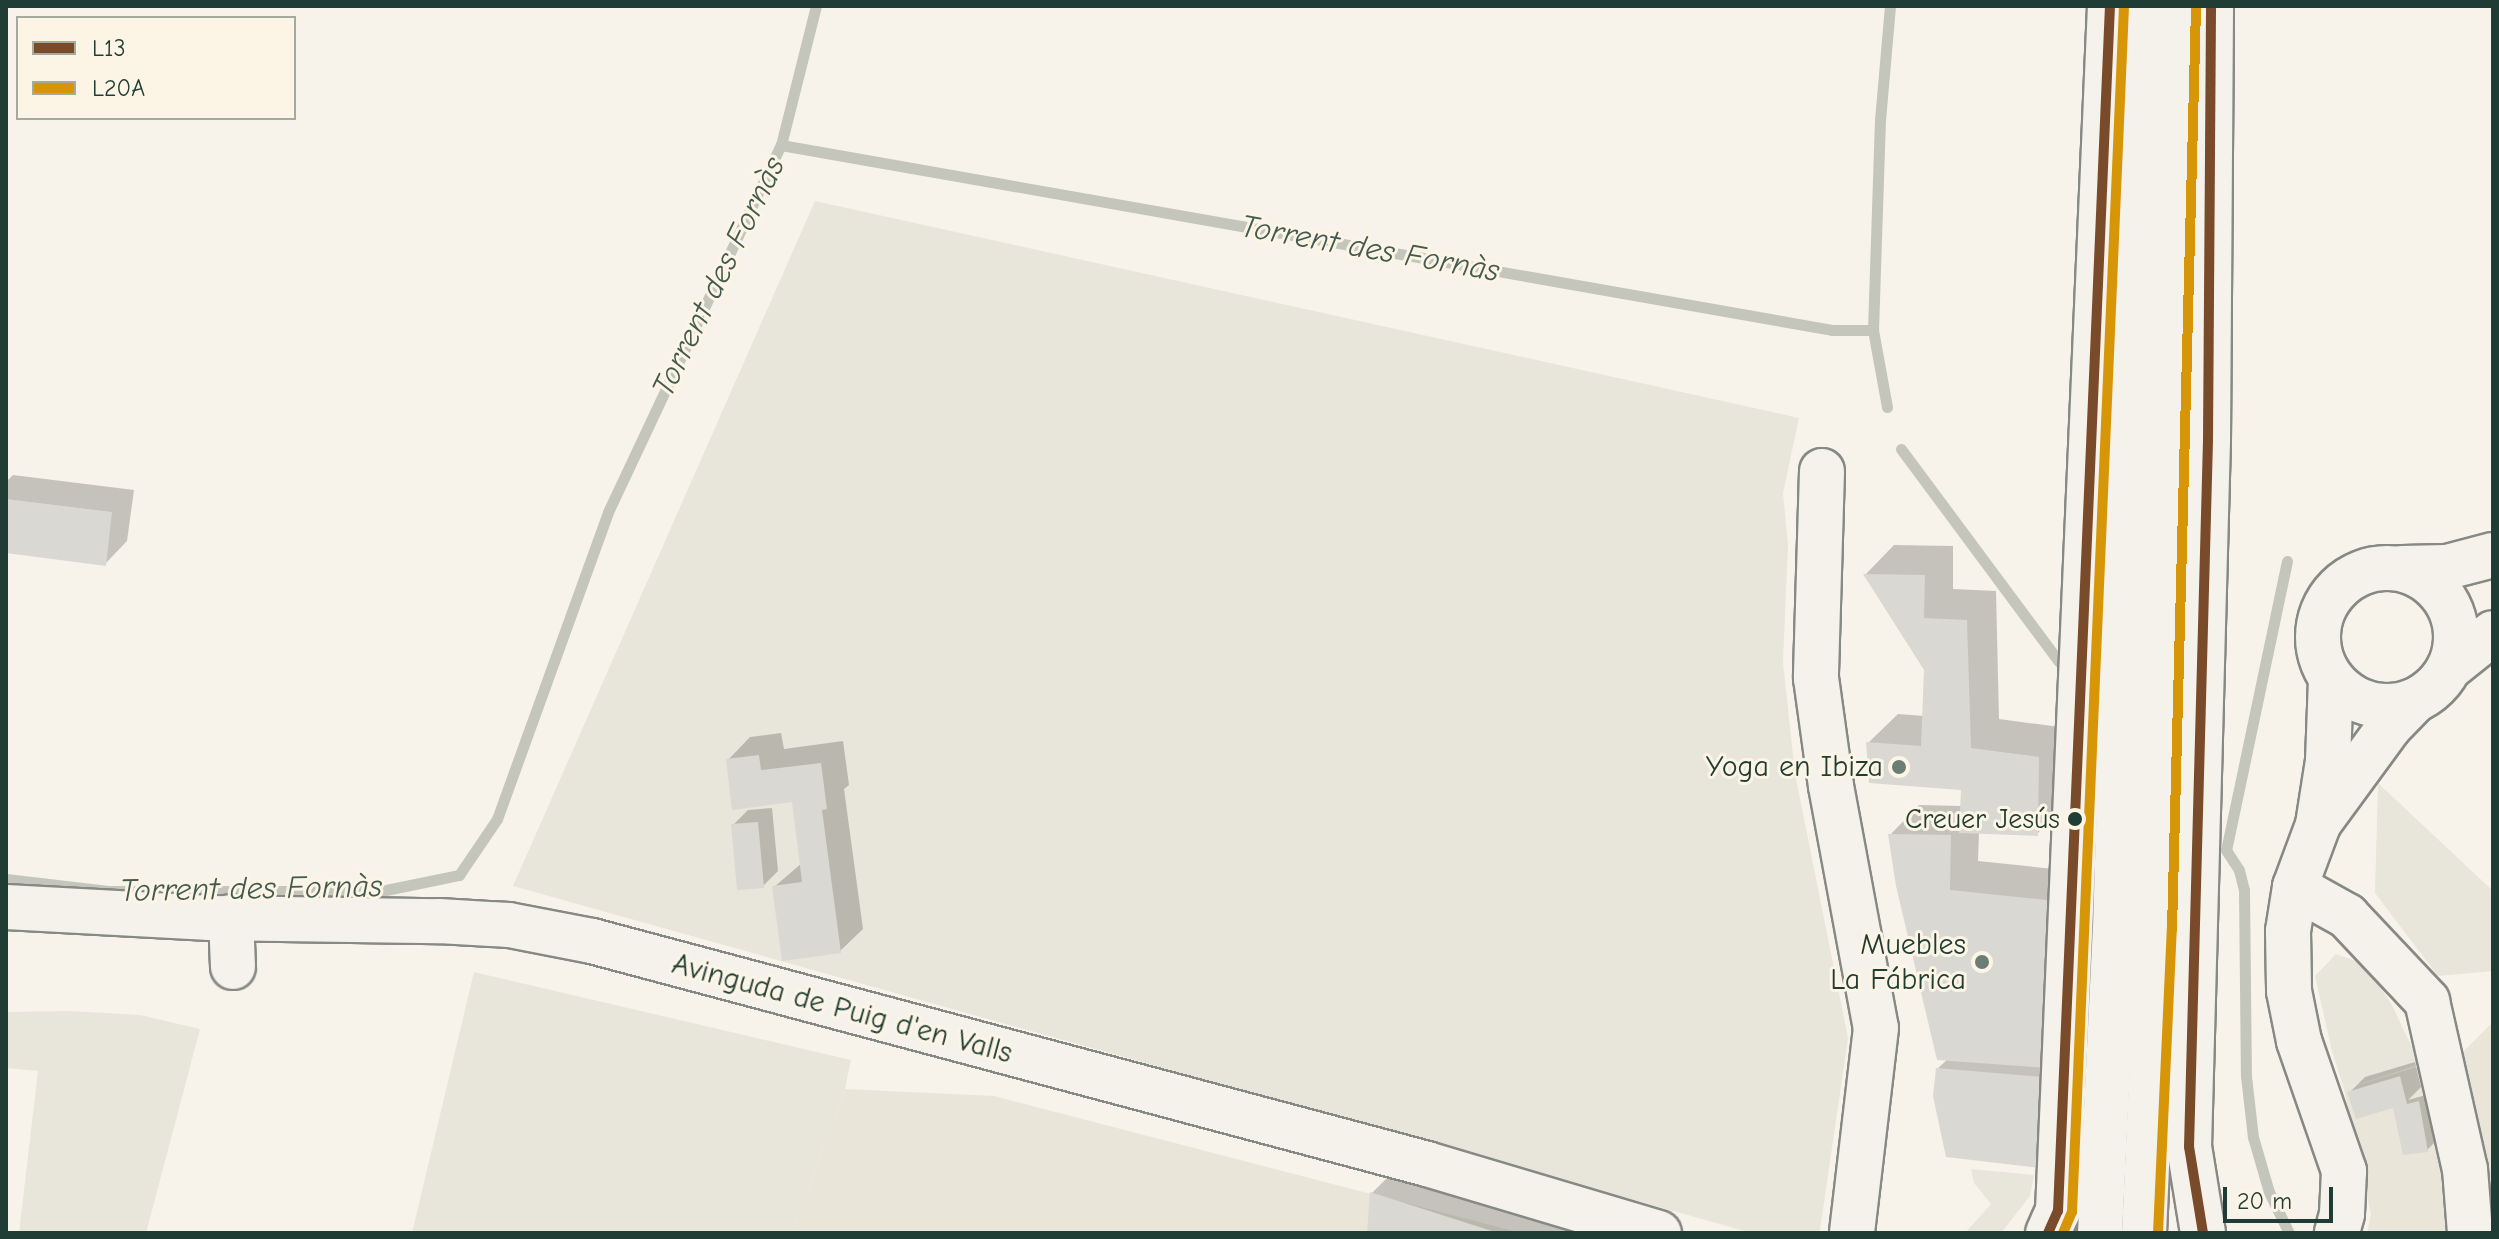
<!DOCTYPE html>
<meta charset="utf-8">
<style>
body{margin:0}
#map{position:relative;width:2499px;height:1239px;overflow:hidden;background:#f7f3ea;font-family:"Comic Neue",sans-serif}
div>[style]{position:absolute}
.built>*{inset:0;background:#e9e5d9}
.green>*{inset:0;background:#e8e5da}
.shadow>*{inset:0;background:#0003}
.stream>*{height:11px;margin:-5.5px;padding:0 5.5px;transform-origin:5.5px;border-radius:5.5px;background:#c4c6bb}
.building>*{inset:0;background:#dad8d2}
.roads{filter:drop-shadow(2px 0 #868984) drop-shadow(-2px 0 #868984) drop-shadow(0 2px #868984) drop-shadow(0 -2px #868984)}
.minor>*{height:44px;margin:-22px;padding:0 22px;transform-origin:22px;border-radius:22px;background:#f5f2ec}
.minor>.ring{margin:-22px;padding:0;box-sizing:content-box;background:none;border:44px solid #f5f2ec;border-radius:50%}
.highway>*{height:44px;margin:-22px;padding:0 22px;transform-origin:22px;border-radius:22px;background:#f5f2ec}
.bus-1>*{height:10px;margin:-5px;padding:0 5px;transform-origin:5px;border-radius:5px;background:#7a4b2a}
.bus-2>*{height:10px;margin:-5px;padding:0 5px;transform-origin:5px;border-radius:5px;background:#d79608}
.dots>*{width:22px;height:22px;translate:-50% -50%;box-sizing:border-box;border:4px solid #fcf5e5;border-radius:50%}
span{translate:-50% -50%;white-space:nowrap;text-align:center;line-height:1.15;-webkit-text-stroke:6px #fcf5e5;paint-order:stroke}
.bus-label{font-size:28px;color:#1f3d34}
.right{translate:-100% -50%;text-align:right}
.poi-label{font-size:30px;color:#1f3d34}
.street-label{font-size:30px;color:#1f3d34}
.water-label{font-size:32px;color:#435a51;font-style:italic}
.frame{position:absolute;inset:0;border:8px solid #1f3d34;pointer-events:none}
.legend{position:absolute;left:16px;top:16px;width:280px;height:104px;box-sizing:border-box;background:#fcf5e5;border:2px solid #a4ab9e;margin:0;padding:10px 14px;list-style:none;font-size:24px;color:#1f3d34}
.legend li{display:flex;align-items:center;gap:16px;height:40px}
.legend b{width:40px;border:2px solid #a4ab9e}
.scale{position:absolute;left:2223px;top:1187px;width:110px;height:36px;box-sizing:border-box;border:4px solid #1f3d34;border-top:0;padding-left:10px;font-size:24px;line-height:28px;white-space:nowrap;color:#1f3d34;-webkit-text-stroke:6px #fcf5e5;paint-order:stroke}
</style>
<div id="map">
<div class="built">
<i style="clip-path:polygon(2493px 1022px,2493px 1233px,2367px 1233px,2371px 1214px,2344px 1089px,2461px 1054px)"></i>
<i style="clip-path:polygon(845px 1089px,994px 1096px,1521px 1233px,792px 1233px)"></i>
</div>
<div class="green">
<i style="clip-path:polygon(815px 201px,1799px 418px,1783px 493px,1788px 545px,1783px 662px,1795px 774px,1848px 1038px,1820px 1230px,1815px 1233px,1752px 1233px,513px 886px)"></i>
<i style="clip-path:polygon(2378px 783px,2493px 891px,2493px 971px,2438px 976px,2375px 893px)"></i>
<i style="clip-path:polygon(2336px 954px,2364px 964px,2392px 1005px,2420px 1064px,2344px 1089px,2332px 1051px,2315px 976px)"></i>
<i style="clip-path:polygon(474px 972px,851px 1060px,845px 1089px,792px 1233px,412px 1233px)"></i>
<i style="clip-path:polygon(69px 1011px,140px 1015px,200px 1029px,146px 1233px,19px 1233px,38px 1071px,6px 1068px,6px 1012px)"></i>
<i style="clip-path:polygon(1971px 1169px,2034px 1175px,2030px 1196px,2001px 1233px,1965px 1233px,1991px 1204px,1974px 1183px)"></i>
</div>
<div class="shadow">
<i style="clip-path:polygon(13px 475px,134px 490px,127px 541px,105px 564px,6px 551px,6px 482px)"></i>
<i style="clip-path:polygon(1894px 545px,1953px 546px,1953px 589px,1996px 591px,1999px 719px,2067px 728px,2066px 805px,2037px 834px,1979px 832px,1978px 861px,2083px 872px,2055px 1151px,1938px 1068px,1948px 1059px,1890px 835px,1919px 805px,1962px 806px,1963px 789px,1868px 743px,1898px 714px,1924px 716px,1926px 670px,1866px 574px)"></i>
<i style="clip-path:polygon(781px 733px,784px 749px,843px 741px,849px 785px,844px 789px,863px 929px,840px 951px,774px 887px,802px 863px,794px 800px,728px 760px,750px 737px)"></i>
<i style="clip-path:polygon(772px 808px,778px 871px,763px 886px,733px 825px,748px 810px)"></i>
<i style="clip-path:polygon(2415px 1062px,2421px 1087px,2408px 1100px,2426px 1095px,2434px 1143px,2427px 1150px,2400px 1104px,2350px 1092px,2365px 1077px)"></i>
<i style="clip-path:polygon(1401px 1164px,1616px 1233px,1369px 1233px,1372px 1193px)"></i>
</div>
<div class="stream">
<i style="left:781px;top:145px;width:143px;rotate:-75.9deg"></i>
<i style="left:1887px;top:407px;width:78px;rotate:-100.3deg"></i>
<i style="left:1873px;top:330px;width:210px;rotate:-88.1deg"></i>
<i style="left:1880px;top:120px;width:114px;rotate:-85deg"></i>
<i style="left:1901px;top:449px;width:265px;rotate:53.4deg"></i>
<i style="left:2287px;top:561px;width:295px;rotate:101.9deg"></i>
<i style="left:2226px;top:850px;width:24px;rotate:57deg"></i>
<i style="left:2239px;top:870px;width:21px;rotate:76deg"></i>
<i style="left:2244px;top:890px;width:186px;rotate:89.4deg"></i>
<i style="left:2246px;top:1076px;width:61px;rotate:83.5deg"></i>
<i style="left:2253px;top:1137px;width:57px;rotate:73.8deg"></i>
<i style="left:2269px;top:1192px;width:46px;rotate:64deg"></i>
<i style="left:6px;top:879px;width:103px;rotate:6.7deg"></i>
<i style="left:108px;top:891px;width:273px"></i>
<i style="left:381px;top:891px;width:80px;rotate:-11.6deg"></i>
<i style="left:459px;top:875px;width:68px;rotate:-55.8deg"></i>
<i style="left:497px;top:819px;width:326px;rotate:-70.1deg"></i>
<i style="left:608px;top:512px;width:406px;rotate:-64.8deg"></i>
<i style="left:781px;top:145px;width:1067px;rotate:9.98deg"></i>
<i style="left:1832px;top:330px;width:41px"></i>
</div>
<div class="building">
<i style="clip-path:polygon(6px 499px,112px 512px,106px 566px,6px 553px)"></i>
<i style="clip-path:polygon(1863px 574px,1925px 575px,1924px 618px,1967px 620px,1971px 748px,2039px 757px,2038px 836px,1959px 833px,1961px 790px,1869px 783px,1866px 742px,1921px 746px,1924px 670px)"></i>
<i style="clip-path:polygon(759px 755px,761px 770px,821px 763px,827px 809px,822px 810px,841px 953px,782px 961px,772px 886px,802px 882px,792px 802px,732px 810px,726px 759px)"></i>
<i style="clip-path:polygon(758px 822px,764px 888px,737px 890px,731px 824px)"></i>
<i style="clip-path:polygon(1888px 834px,1951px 835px,1950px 890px,2055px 901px,2048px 1068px,1937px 1060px,1896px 886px)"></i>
<i style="clip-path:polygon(1936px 1068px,2043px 1077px,2041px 1168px,1946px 1157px,1933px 1096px)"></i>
<i style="clip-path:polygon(2400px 1076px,2407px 1104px,2419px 1101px,2428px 1152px,2403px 1155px,2393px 1108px,2356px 1119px,2347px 1092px)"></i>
<i style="clip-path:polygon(1370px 1192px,1495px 1232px,1495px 1233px,1367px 1233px)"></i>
</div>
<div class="roads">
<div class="minor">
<i style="left:1822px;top:471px;width:207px;rotate:91.7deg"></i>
<i style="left:1816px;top:678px;width:109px;rotate:82.1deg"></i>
<i style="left:1831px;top:786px;width:246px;rotate:79.5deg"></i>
<i style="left:1876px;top:1028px;width:206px;rotate:96.7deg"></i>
<i class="ring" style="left:2318px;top:568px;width:94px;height:94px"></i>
<i style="left:2402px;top:568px;width:45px;rotate:-1.3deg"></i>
<i style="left:2447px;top:567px;width:48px;rotate:-14.6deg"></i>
<i style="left:2449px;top:668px;width:56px;rotate:-38.5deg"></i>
<i style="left:2331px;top:679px;width:82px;rotate:92.1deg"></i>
<i style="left:2328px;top:761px;width:65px;rotate:98.9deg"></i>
<i style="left:2318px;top:825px;width:66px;rotate:110.4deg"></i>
<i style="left:2295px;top:887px;width:45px;rotate:99deg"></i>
<i style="left:2288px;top:931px;width:60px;rotate:89deg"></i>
<i style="left:2289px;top:991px;width:51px;rotate:78.7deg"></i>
<i style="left:2299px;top:1041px;width:138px;rotate:70.9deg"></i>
<i style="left:2344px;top:1171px;width:43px;rotate:92.7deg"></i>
<i style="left:2342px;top:1214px;width:20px;rotate:105deg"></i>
<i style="left:2321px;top:820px;width:115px;rotate:-53.8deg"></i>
<i style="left:2389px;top:727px;width:36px;rotate:-46deg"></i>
<i style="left:2295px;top:887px;width:60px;rotate:29.1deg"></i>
<i style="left:2347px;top:916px;width:117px;rotate:46.7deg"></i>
<i style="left:2427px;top:1001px;width:172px;rotate:77.3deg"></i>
<i style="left:2465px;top:1169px;width:64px;rotate:85.5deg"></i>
<i style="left:6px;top:907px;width:204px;rotate:3.1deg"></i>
<i style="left:210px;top:918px;width:229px;rotate:0.8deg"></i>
<i style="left:439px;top:921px;width:70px;rotate:3.3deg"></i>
<i style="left:509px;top:925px;width:85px;rotate:10.9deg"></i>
<i style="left:592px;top:941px;width:864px;rotate:14.95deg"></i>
<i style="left:1427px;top:1164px;width:242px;rotate:16.6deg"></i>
<i style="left:231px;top:917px;width:50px;rotate:87.7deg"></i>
</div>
<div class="highway">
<i style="left:2048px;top:1233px;width:24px;rotate:-66deg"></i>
<i style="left:2058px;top:1211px;width:1206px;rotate:-87.53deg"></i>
<i style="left:2100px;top:1233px;width:304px;rotate:-87.2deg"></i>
<i style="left:2115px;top:929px;width:923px;rotate:-88.26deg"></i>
<i style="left:2144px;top:1233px;width:303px;rotate:-87.4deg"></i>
<i style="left:2158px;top:930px;width:924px;rotate:-88.51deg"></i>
<i style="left:2203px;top:1233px;width:87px;rotate:-99.2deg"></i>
<i style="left:2189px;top:1147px;width:707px;rotate:-88.46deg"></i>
<i style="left:2208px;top:440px;width:434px;rotate:-89.6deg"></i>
</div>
</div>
<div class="bus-1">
<i style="left:2048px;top:1233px;width:24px;rotate:-66deg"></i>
<i style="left:2058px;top:1211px;width:1206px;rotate:-87.53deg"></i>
<i style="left:2203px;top:1233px;width:87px;rotate:-99.2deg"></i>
<i style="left:2189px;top:1147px;width:707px;rotate:-88.46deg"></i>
<i style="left:2208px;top:440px;width:434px;rotate:-89.6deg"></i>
</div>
<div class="bus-2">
<i style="left:2063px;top:1233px;width:23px;rotate:-67deg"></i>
<i style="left:2072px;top:1212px;width:1206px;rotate:-87.53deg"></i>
<i style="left:2158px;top:1233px;width:303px;rotate:-87.4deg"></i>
<i style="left:2172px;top:930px;width:924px;rotate:-88.51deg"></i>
</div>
<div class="dots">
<i style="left:1899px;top:767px;background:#6b7d74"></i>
<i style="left:2075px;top:819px;background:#1f3d34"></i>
<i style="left:1982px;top:962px;background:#6b7d74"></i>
</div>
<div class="bus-label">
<span class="right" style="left:2060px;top:819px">Creuer Jesús</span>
</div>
<div class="poi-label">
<span class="right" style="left:1883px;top:767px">Yoga en Ibiza</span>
<span class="right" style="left:1966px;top:962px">Muebles<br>La Fábrica</span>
</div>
<div class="street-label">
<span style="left:842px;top:1009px;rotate:15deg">Avinguda de Puig d'en Valls</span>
</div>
<div class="water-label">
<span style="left:1370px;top:249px;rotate:10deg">Torrent des Fornàs</span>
<span style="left:719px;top:277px;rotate:-64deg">Torrent des Fornàs</span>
<span style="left:251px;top:889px;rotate:-1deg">Torrent des Fornàs</span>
</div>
<div class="frame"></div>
<ul class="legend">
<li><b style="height:10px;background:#7a4b2a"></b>L13</li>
<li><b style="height:10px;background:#d79608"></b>L20A</li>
</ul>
<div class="scale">20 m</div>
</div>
